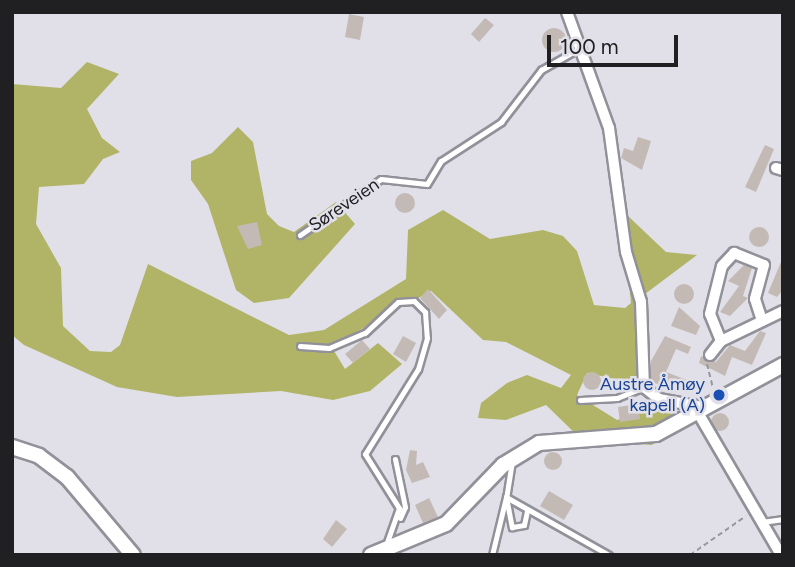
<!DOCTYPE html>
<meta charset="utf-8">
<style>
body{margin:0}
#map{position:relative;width:795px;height:567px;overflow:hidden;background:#e1e0e8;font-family:Figtree,sans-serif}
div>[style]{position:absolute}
.green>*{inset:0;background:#b1b467}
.building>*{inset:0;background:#c3bab5}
.round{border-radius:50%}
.path>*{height:2px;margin-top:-1px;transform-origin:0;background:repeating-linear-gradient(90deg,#97979d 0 5px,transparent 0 8.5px)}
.roads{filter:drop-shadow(2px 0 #929199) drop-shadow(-2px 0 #929199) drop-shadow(0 2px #929199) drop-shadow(0 -2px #929199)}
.service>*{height:5px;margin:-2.5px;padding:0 2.5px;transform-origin:2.5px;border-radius:2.5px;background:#fff}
.minor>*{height:10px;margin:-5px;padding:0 5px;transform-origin:5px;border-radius:5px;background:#fff}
.secondary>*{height:14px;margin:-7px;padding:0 7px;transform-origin:7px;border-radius:7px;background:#fff}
.dots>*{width:19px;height:19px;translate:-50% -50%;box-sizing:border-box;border:4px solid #e1e0e8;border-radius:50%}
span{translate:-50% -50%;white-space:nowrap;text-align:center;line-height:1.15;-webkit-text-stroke:5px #e1e0e8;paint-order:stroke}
.street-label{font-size:18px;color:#202023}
.transit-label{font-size:18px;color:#164399}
.right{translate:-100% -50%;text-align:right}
.frame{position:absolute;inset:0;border:14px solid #202023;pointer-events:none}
.scale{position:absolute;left:547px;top:35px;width:131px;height:32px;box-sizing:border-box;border:4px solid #202023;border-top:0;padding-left:9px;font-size:21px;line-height:24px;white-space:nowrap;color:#202023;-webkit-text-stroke:5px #e1e0e8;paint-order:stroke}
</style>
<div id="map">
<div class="green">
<i style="clip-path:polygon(87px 62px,119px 74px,87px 109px,102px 138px,120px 152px,103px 159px,84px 184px,39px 187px,36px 224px,61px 268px,63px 326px,90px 351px,111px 352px,120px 345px,148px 264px,289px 335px,324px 330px,406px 279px,408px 230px,443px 210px,490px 239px,543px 230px,563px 236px,577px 251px,594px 305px,625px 308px,631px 303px,622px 217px,628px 216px,666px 252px,697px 255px,641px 297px,645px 376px,624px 381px,587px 373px,577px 395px,617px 420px,662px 406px,674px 408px,676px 420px,652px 445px,582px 440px,546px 405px,506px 420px,478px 418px,481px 403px,507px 383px,527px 375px,561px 388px,571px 375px,506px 342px,483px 340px,431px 291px,331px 346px,345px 369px,378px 343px,402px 364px,370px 391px,333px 400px,281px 391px,177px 397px,117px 387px,24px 345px,12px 335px,12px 84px,61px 88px)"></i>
<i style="clip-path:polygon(238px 127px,253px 142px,267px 214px,279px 226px,294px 232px,336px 202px,355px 224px,289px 298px,254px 303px,236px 290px,208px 204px,191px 180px,191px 161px,212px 153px)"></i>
</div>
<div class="building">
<i style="clip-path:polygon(349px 14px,364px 17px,360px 40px,345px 37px)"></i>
<i style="clip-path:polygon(485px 18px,494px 25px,479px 42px,471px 34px)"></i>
<i class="round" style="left:542px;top:28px;width:24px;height:24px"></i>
<i style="clip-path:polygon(638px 137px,651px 141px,642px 170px,621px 158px,624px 148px,633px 151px)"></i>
<i style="clip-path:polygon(765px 145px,774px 149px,756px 192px,745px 187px)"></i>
<i class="round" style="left:395px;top:193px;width:20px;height:20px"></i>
<i style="clip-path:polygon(257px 222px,262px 245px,248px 249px,237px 226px)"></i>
<i class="round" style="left:749px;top:227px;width:20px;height:20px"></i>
<i style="clip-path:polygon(783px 257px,783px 290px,777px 297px,768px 293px)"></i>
<i style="clip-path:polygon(744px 265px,752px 268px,743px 296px,748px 298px,730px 316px,720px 312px,739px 286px,728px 281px)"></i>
<i class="round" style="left:674px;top:284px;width:20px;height:20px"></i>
<i style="clip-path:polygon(428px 289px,447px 310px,439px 319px,420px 298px)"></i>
<i style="clip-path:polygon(679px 307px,700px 326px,696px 335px,671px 326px)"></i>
<i style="clip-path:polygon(760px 331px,766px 333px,752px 365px,732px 357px,725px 376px,699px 363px,701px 356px,716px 362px,730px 345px,745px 351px)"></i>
<i style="clip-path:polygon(403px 336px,416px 343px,406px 362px,393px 354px)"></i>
<i style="clip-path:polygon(665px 336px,691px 347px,688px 354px,676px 349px,666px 372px,692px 382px,686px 392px,651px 382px,651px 361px)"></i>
<i style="clip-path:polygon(362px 340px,370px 349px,353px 363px,345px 354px)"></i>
<i class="round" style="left:583px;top:372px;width:18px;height:18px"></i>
<i style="clip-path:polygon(638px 404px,640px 419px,620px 422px,618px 407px)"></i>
<i class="round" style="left:711px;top:413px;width:18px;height:18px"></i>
<i style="clip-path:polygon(410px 450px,417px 451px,416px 465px,423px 462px,430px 477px,412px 483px,406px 470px)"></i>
<i class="round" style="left:544px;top:452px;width:18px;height:18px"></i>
<i style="clip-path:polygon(549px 491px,573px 505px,564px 520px,540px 506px)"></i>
<i style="clip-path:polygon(429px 498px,438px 517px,423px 523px,415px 505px)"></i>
<i style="clip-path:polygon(336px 520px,347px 529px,332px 547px,323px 539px)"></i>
</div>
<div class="path">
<i style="left:707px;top:364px;width:25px;rotate:76deg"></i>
<i style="left:690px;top:555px;width:68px;rotate:-34.9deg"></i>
</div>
<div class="roads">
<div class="service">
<i style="left:300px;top:235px;width:98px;rotate:-34.7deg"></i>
<i style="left:381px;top:179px;width:46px;rotate:6.2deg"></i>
<i style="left:427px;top:184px;width:27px;rotate:-59deg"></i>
<i style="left:441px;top:161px;width:72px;rotate:-33deg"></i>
<i style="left:501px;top:122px;width:66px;rotate:-52.4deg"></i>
<i style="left:541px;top:70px;width:45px;rotate:-29.4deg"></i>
<i style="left:300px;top:346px;width:29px;rotate:4deg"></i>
<i style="left:329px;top:348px;width:39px;rotate:-23deg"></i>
<i style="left:365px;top:333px;width:45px;rotate:-43.2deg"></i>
<i style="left:398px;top:302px;width:16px;rotate:-4deg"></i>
<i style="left:414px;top:301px;width:16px;rotate:45deg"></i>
<i style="left:425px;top:312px;width:26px;rotate:86deg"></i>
<i style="left:427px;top:338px;width:32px;rotate:106deg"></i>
<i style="left:418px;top:369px;width:100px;rotate:121.9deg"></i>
<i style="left:365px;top:454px;width:64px;rotate:57.8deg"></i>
<i style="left:399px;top:508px;width:42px;rotate:109.3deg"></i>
<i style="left:580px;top:400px;width:37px;rotate:-3deg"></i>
<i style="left:617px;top:398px;width:29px;rotate:-22deg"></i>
<i style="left:395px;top:459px;width:49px;rotate:78.2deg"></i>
<i style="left:405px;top:507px;width:12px;rotate:114deg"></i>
<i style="left:512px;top:461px;width:36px;rotate:99deg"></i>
<i style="left:506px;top:497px;width:118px;rotate:29.4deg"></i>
<i style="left:506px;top:497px;width:31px;rotate:79deg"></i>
<i style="left:512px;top:527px;width:12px;rotate:-9deg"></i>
<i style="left:524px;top:525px;width:14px;rotate:-78deg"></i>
<i style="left:762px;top:522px;width:21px;rotate:-8deg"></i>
<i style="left:492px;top:555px;width:60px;rotate:-76.4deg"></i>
</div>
<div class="minor">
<i style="left:567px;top:12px;width:123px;rotate:70.1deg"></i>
<i style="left:609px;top:128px;width:125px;rotate:82.2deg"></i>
<i style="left:626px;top:252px;width:52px;rotate:73.3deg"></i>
<i style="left:641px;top:302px;width:85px;rotate:88deg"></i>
<i style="left:644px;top:387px;width:19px;rotate:39deg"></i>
<i style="left:659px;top:399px;width:45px;rotate:10.3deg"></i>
<i style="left:776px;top:168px;width:7px;rotate:16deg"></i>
<i style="left:721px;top:341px;width:29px;rotate:-112deg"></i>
<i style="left:710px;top:314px;width:49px;rotate:-76deg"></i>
<i style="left:722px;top:266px;width:18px;rotate:-47deg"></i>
<i style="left:734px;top:253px;width:32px;rotate:22deg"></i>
<i style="left:764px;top:265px;width:35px;rotate:105deg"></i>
<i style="left:755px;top:299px;width:23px;rotate:72deg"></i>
<i style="left:710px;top:355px;width:18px;rotate:-52deg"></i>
<i style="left:721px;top:341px;width:69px;rotate:-25.8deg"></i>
<i style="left:697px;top:411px;width:167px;rotate:59.7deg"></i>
</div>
<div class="secondary">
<i style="left:12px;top:447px;width:28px;rotate:18deg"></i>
<i style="left:39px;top:456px;width:35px;rotate:37deg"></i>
<i style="left:67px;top:477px;width:102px;rotate:49.8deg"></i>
<i style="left:371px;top:555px;width:81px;rotate:-22.5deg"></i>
<i style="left:446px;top:524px;width:82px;rotate:-46deg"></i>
<i style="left:503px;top:465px;width:42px;rotate:-31.4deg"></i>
<i style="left:539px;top:443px;width:117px;rotate:-4.4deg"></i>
<i style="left:656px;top:434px;width:145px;rotate:-28.5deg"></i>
</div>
</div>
<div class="dots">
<i style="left:719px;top:395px;background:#1a4fb4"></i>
</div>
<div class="street-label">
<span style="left:344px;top:205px;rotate:-34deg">Søreveien</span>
</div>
<div class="transit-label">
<span class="right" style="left:705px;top:395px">Austre Åmøy<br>kapell (A)</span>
</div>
<div class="frame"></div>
<div class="scale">100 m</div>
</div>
